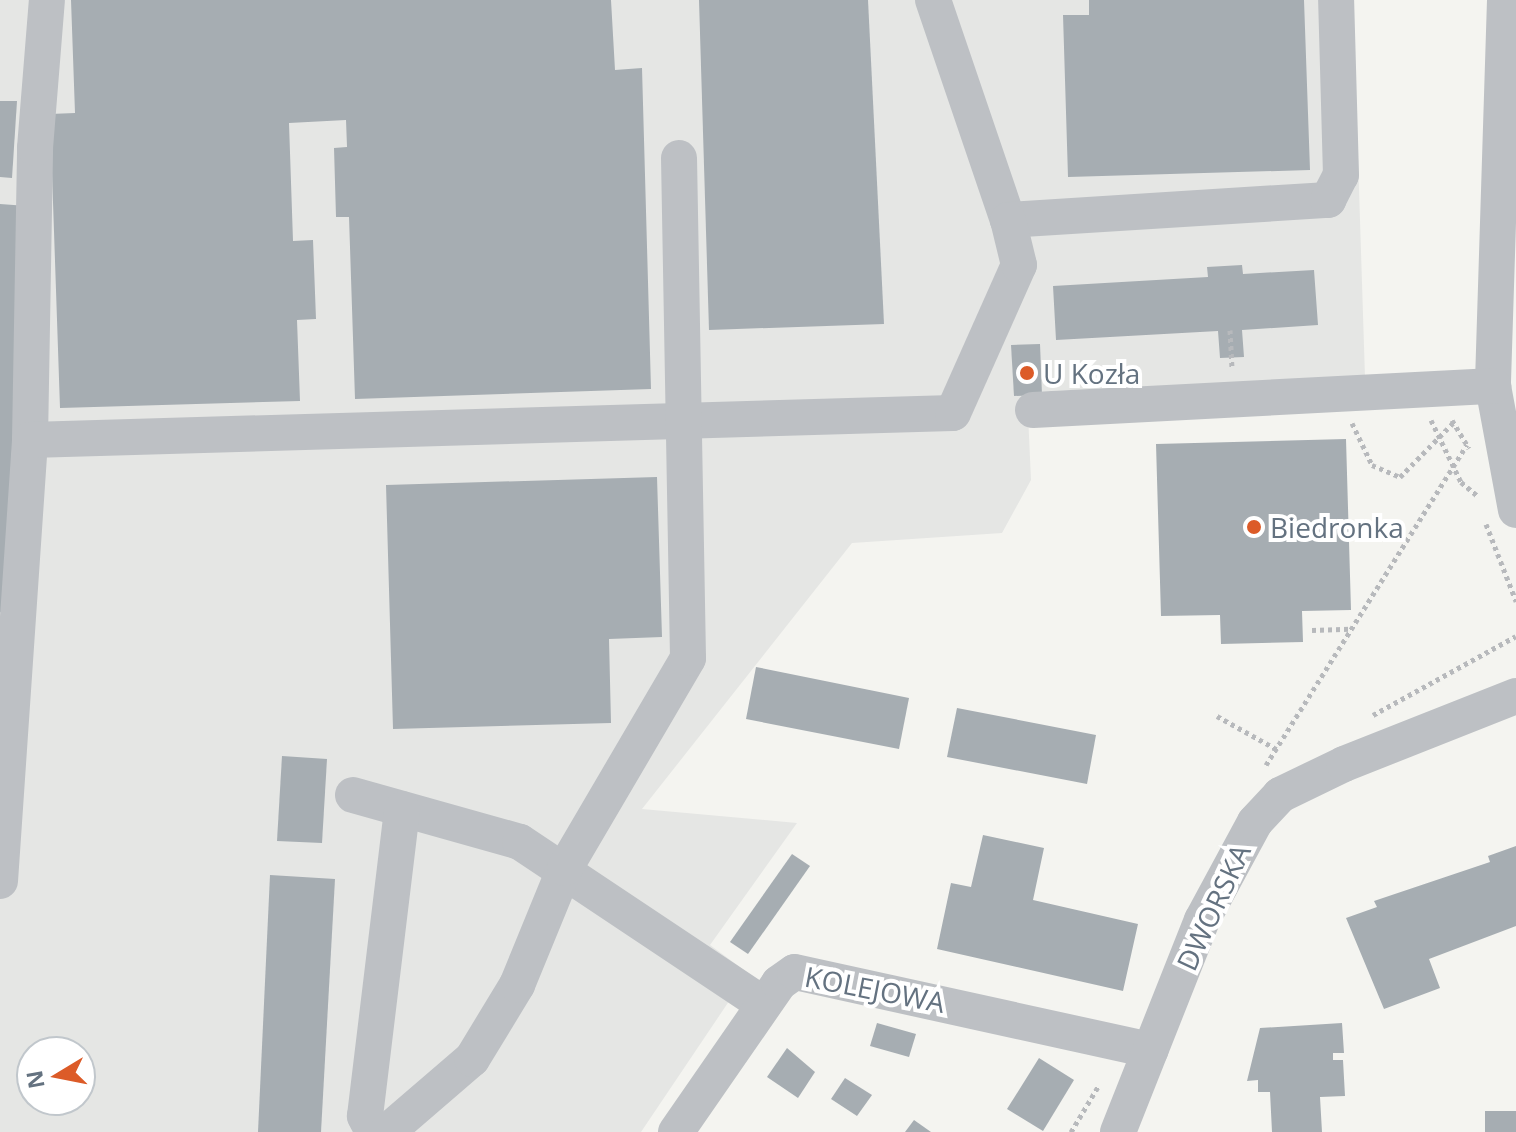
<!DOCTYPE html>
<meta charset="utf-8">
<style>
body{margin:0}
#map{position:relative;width:1516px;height:1132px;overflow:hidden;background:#f4f4f0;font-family:"Open Sans",sans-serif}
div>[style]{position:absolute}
.built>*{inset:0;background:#e5e6e4}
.building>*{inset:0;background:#a6adb2}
.path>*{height:5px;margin-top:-2.5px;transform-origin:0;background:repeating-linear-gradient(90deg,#b7b9bc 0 4px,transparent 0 8px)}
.minor>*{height:36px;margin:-18px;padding:0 18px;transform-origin:18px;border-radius:18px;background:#bdc0c4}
.dots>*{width:22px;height:22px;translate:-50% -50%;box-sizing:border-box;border:4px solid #fff;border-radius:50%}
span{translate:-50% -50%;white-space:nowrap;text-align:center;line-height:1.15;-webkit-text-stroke:8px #fff;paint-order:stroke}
.poi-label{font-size:28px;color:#647280}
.left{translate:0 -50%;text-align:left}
.street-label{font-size:28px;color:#647280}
.north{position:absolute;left:16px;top:1036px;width:80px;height:80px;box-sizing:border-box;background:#fff;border:2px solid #c1c7cc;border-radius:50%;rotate:260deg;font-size:22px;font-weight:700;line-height:32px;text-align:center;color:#647280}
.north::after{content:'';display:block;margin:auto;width:28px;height:36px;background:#dc5b28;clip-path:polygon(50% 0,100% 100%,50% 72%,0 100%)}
</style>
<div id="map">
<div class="built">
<i style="clip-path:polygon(evenodd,0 0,1353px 0,1365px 377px,1027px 392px,1031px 480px,1002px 533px,852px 543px,642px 809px,797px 823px,710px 945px,748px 973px,641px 1132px,0 1132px,0 0,32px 1052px,80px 1052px,80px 1100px,32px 1100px,32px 1052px)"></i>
</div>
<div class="building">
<i style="clip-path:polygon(71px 0,611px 0,615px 70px,642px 68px,651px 389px,355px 399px,349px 217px,336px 217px,334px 148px,347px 147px,346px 120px,289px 123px,293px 241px,313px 240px,316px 319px,297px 320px,300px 401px,60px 408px,50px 114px,75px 113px)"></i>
<i style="clip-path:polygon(699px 0,868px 0,884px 324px,709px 330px)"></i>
<i style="clip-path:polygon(1089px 0,1304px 0,1310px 170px,1068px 177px,1063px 15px,1089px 15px)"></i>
<i style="clip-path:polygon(0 101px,17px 101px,12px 178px,0 177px)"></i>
<i style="clip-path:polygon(0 204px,27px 206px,2px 613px,0 612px)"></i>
<i style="clip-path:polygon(1242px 265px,1243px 274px,1314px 270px,1318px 325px,1242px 330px,1244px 357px,1220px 358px,1218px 331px,1056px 340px,1053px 286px,1208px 277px,1207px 267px)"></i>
<i style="clip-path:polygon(1040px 344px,1042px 395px,1014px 396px,1011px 345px)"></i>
<i style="clip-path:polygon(1346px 439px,1351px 610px,1302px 611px,1303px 642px,1221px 644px,1220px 615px,1161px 616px,1156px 444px)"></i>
<i style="clip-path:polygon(657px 477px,662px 637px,609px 639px,611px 723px,393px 729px,386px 485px)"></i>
<i style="clip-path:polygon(756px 667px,909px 698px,899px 749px,746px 719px)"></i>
<i style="clip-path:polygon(957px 708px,1096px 735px,1087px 784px,947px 757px)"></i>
<i style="clip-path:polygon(282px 756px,327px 759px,322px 843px,277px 841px)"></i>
<i style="clip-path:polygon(983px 835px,1044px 848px,1033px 900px,1138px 924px,1123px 991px,937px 949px,951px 883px,971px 887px)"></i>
<i style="clip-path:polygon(1516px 846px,1516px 926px,1429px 959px,1440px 988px,1384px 1009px,1346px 918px,1377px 907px,1374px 901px,1490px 862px,1488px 856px)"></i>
<i style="clip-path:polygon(792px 854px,810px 866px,748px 954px,730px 942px)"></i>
<i style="clip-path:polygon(270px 875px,335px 879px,321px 1132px,258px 1132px)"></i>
<i style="clip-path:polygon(877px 1023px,916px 1034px,909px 1057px,870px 1046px)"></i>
<i style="clip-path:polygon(1342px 1023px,1344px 1053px,1333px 1053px,1333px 1060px,1343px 1060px,1345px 1096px,1320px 1097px,1322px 1132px,1272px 1132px,1270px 1092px,1258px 1092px,1258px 1080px,1247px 1081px,1260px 1028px)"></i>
<i style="clip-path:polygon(787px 1048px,815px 1072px,798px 1098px,767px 1077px)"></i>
<i style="clip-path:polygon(1039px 1058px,1074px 1080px,1043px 1131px,1007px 1109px)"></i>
<i style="clip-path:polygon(845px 1078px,872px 1095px,857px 1116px,831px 1099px)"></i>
<i style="clip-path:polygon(1485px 1111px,1516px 1111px,1516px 1132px,1485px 1132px)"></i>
<i style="clip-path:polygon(914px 1120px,931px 1132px,905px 1132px)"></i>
</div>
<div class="path">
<i style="left:1230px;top:330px;width:38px;rotate:87deg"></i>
<i style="left:1431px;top:420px;width:69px;rotate:64.2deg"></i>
<i style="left:1461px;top:482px;width:23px;rotate:40deg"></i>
<i style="left:1452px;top:420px;width:33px;rotate:59deg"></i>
<i style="left:1352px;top:423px;width:47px;rotate:64.5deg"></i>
<i style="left:1372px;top:465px;width:30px;rotate:23deg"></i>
<i style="left:1400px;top:477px;width:78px;rotate:-45.5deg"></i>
<i style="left:1486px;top:524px;width:83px;rotate:68.7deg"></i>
<i style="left:1312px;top:630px;width:38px;rotate:-2deg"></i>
<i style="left:1373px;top:715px;width:163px;rotate:-28.9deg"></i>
<i style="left:1217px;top:716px;width:68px;rotate:29.2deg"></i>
<i style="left:1266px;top:765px;width:378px;rotate:-57.9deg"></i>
<i style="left:1071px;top:1132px;width:55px;rotate:-59.2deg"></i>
</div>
<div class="minor">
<i style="left:933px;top:0;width:232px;rotate:71.2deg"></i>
<i style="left:1008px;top:220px;width:321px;rotate:-3.6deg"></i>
<i style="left:1328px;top:200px;width:28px;rotate:-63deg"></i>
<i style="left:1341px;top:175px;width:175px;rotate:-91.6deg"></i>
<i style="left:1505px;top:0;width:386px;rotate:91.8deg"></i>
<i style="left:1493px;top:386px;width:126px;rotate:79.5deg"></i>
<i style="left:1033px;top:410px;width:461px;rotate:-3deg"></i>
<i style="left:30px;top:440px;width:292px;rotate:-89deg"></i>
<i style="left:35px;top:148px;width:148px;rotate:-85.4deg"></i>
<i style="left:353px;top:795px;width:173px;rotate:15.7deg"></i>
<i style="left:520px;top:842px;width:293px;rotate:33.7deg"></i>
<i style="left:0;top:881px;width:442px;rotate:-86.1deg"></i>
<i style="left:30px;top:440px;width:923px;rotate:-1.68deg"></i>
<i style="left:953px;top:413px;width:162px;rotate:-66deg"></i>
<i style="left:1019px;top:265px;width:46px;rotate:-103.7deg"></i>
<i style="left:373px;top:1132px;width:18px;rotate:-117deg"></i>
<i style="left:365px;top:1116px;width:309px;rotate:-83.1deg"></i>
<i style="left:387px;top:1132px;width:112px;rotate:-40.7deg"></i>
<i style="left:472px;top:1059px;width:87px;rotate:-58.7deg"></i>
<i style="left:517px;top:985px;width:126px;rotate:-67.7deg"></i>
<i style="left:565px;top:868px;width:243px;rotate:-59.6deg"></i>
<i style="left:688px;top:658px;width:500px;rotate:-91.03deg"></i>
<i style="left:676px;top:1132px;width:181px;rotate:-55.3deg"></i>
<i style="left:779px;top:983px;width:19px;rotate:-35deg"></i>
<i style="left:795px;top:972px;width:364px;rotate:12.4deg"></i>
<i style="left:1118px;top:1132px;width:228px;rotate:-68.4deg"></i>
<i style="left:1202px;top:920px;width:111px;rotate:-61.6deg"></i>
<i style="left:1255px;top:822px;width:37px;rotate:-47deg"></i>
<i style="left:1280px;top:795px;width:71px;rotate:-25.8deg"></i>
<i style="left:1344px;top:764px;width:185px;rotate:-21.6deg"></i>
</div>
<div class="dots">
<i style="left:1027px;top:373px;background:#dc5b28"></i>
<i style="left:1254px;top:527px;background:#dc5b28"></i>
</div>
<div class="poi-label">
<span class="left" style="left:1043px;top:373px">U Kozła</span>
<span class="left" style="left:1270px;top:527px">Biedronka</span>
</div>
<div class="street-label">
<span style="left:1213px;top:907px;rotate:-65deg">DWORSKA</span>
<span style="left:875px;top:989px;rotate:11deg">KOLEJOWA</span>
</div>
<div class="north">N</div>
</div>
